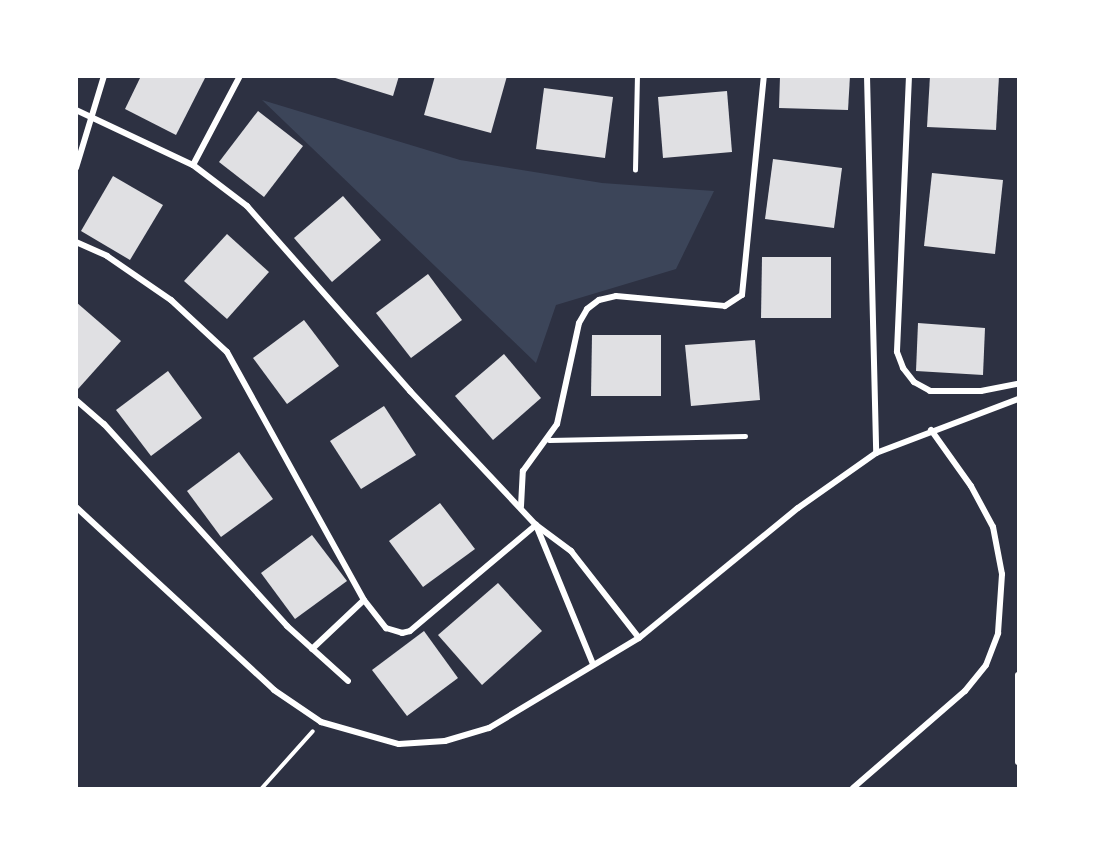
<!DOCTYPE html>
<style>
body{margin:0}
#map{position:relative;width:1095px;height:865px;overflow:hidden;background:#2d3142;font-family:Lato,sans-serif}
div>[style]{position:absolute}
.green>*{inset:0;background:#3c4559}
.building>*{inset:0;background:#e0e0e3}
.path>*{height:4px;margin:-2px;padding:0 2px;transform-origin:2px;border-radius:2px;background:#fff}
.service>*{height:4.5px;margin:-2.25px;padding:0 2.25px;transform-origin:2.25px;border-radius:2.25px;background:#fff}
.minor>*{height:6px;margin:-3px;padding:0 3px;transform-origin:3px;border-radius:3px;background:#fff}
span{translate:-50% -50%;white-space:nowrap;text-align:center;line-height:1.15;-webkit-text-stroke:4.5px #fff;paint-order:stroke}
.frame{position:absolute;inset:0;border:78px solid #fff;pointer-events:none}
</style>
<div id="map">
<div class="green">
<i style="clip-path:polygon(262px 100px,460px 160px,602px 183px,714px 191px,676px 269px,556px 305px,536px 363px)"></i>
</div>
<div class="building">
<i style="clip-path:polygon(141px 76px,205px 78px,176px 135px,125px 109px)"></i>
<i style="clip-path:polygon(329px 76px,399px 76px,393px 96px)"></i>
<i style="clip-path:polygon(435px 76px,507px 76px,491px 133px,424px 115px)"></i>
<i style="clip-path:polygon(780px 76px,850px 76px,848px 110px,779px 108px)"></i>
<i style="clip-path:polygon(930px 76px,999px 76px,996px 130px,927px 127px)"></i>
<i style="clip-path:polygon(544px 88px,613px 97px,605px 158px,536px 149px)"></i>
<i style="clip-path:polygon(727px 91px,732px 152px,663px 158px,658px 97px)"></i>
<i style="clip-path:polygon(258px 111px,303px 146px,264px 197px,219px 162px)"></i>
<i style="clip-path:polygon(773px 159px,842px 168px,834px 228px,765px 219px)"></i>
<i style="clip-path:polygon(932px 173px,1003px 180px,995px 254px,924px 246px)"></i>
<i style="clip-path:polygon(113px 176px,163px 205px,130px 260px,81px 231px)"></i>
<i style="clip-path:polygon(343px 196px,381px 240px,332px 282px,294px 238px)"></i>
<i style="clip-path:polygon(227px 234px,269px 272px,227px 319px,184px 281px)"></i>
<i style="clip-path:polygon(762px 257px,831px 257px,831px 318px,761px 318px)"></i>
<i style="clip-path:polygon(428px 274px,462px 320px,411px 358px,376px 313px)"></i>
<i style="clip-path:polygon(76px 302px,121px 341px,78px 389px,76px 387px)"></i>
<i style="clip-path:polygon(304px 320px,339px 366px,287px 404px,253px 358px)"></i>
<i style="clip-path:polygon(918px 323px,985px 328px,983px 375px,916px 371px)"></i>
<i style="clip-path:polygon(592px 335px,661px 335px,661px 396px,591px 396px)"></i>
<i style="clip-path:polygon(755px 340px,760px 400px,691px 406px,685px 345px)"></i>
<i style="clip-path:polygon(504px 354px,541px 398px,493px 440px,455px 396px)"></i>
<i style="clip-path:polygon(168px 371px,202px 418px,151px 456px,116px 410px)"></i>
<i style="clip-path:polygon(384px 406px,416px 455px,361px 489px,330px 441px)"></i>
<i style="clip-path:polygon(239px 452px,273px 499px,221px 537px,187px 491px)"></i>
<i style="clip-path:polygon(440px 503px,475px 549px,423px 587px,389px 541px)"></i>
<i style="clip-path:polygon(312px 535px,347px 581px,295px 619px,261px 573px)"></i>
<i style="clip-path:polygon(498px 583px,542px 631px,482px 685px,438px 635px)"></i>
<i style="clip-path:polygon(424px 631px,458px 678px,407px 716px,372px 670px)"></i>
</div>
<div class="path">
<i style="left:262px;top:788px;width:76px;rotate:-48.2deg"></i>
</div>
<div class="service">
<i style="left:635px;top:170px;width:94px;rotate:-88.8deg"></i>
<i style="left:549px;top:440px;width:196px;rotate:-1.2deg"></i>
</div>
<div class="minor">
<i style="left:867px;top:76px;width:377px;rotate:88.6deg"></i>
<i style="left:909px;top:76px;width:276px;rotate:92.5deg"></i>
<i style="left:897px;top:352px;width:17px;rotate:69deg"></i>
<i style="left:903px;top:368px;width:18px;rotate:52deg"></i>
<i style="left:914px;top:382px;width:18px;rotate:29deg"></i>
<i style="left:930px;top:391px;width:51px"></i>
<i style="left:981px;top:391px;width:38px;rotate:-11deg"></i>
<i style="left:76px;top:110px;width:129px;rotate:25.2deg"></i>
<i style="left:193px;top:165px;width:68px;rotate:37.2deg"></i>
<i style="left:247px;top:206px;width:247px;rotate:48.6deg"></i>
<i style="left:410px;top:391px;width:184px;rotate:46.8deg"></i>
<i style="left:536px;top:525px;width:44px;rotate:36.6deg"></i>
<i style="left:571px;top:551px;width:110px;rotate:52deg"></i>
<i style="left:193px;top:165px;width:101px;rotate:-62.2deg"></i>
<i style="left:76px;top:168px;width:96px;rotate:-73.1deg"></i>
<i style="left:76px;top:242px;width:34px;rotate:24deg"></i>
<i style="left:107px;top:256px;width:78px;rotate:34.5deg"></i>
<i style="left:171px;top:300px;width:76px;rotate:42.9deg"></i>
<i style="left:227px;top:352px;width:283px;rotate:61.1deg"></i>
<i style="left:364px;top:600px;width:36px;rotate:52deg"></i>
<i style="left:386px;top:628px;width:17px;rotate:17deg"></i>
<i style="left:402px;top:633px;width:8px;rotate:-14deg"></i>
<i style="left:410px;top:631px;width:165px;rotate:-40.1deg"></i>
<i style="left:76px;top:400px;width:37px;rotate:41deg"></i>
<i style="left:104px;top:424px;width:273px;rotate:47.8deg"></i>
<i style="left:287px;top:626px;width:82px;rotate:42deg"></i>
<i style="left:521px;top:506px;width:35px;rotate:-87deg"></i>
<i style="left:523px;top:471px;width:58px;rotate:-54.1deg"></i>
<i style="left:557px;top:424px;width:103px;rotate:-77.7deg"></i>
<i style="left:579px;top:323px;width:16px;rotate:-60deg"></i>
<i style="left:587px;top:309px;width:15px;rotate:-37deg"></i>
<i style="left:599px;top:300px;width:17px;rotate:-13deg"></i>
<i style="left:616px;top:296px;width:109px;rotate:5.2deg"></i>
<i style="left:725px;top:306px;width:20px;rotate:-33deg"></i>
<i style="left:742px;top:295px;width:220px;rotate:-84.3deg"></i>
<i style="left:76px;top:507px;width:270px;rotate:42.7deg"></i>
<i style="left:274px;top:690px;width:57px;rotate:34.2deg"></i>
<i style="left:321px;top:722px;width:81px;rotate:15.8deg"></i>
<i style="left:399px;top:744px;width:46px;rotate:-3.7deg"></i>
<i style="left:445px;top:741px;width:46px;rotate:-16.5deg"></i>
<i style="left:489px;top:728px;width:175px;rotate:-31deg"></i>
<i style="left:639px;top:638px;width:205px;rotate:-39.3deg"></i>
<i style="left:798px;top:508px;width:95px;rotate:-35.2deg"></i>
<i style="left:876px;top:453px;width:152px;rotate:-20.8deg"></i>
<i style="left:536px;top:525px;width:150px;rotate:67.7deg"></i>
<i style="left:312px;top:649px;width:71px;rotate:-43.3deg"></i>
<i style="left:1018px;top:675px;width:87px;rotate:90deg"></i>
<i style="left:853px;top:788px;width:148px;rotate:-40.9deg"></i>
<i style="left:965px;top:691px;width:33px;rotate:-51deg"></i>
<i style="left:986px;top:665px;width:34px;rotate:-69deg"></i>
<i style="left:998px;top:633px;width:59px;rotate:-86.1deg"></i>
<i style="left:1002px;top:574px;width:48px;rotate:-100.8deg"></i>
<i style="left:993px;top:527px;width:47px;rotate:-118.2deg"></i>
<i style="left:971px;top:486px;width:69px;rotate:-125.5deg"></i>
</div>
<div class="frame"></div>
</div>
